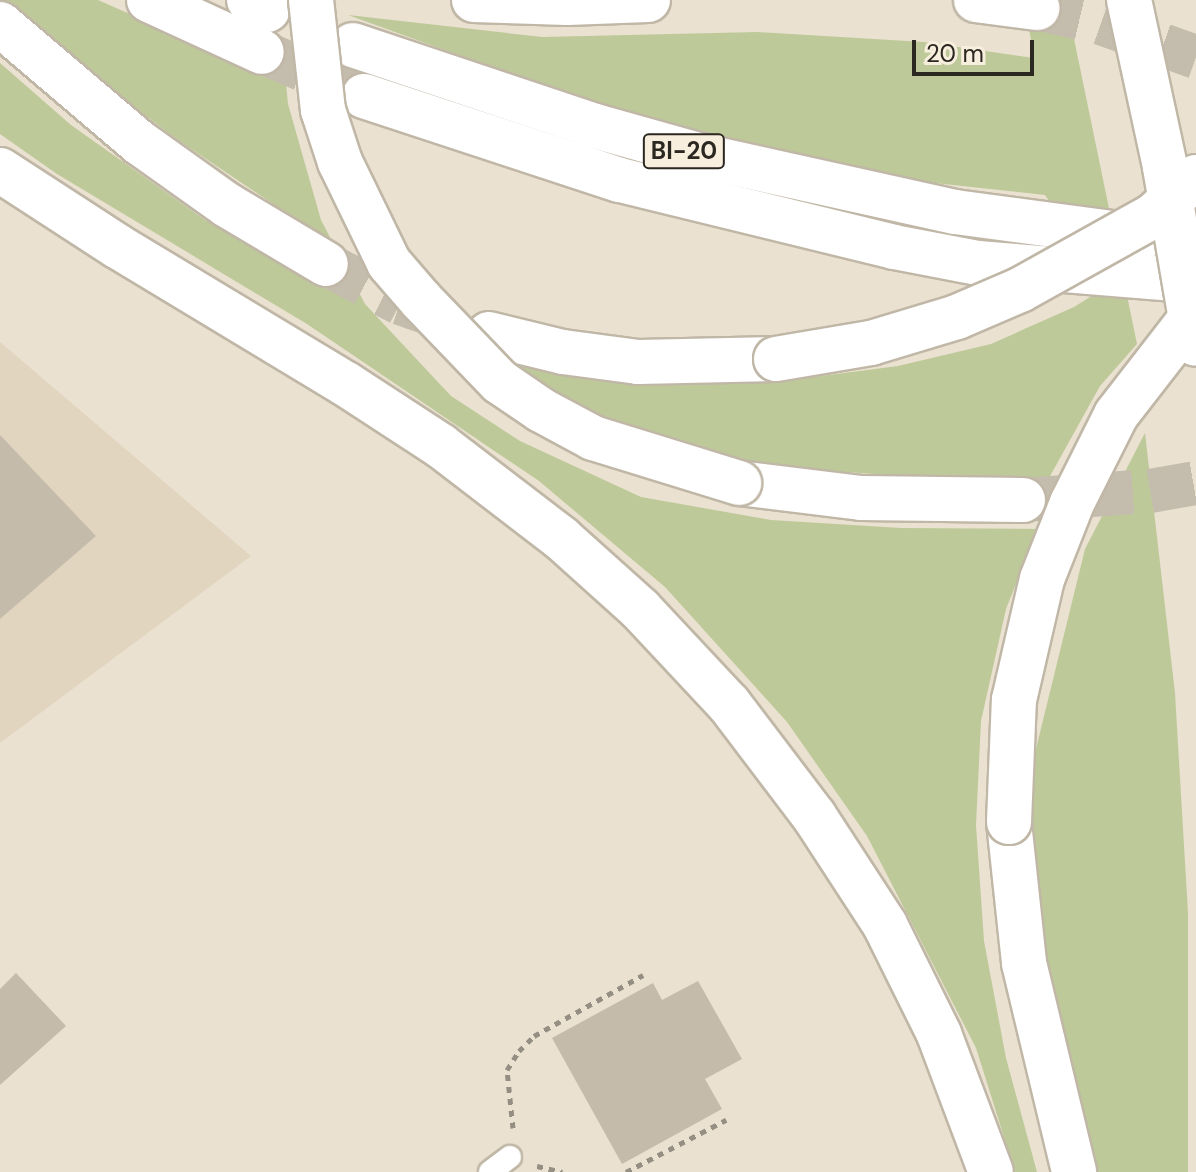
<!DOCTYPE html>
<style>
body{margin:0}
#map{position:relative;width:1196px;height:1172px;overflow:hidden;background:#eae1d0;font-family:"DM Sans",sans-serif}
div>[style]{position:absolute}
.built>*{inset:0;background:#e2d5bf}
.green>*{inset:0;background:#bec999}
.building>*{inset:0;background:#c4bbab}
.motorway-tunnel>*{height:44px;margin-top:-22px;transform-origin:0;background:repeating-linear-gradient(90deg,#c4bcad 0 44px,transparent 0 66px)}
.path>*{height:5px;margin-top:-2.5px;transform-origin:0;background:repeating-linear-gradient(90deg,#958e82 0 6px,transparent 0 12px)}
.roads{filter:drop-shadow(2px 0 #c0b7a7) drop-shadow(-2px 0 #c0b7a7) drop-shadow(0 2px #c0b7a7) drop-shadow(0 -2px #c0b7a7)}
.service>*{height:22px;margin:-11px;padding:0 11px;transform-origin:11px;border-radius:11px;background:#fff}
.motorway>*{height:44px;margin:-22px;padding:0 22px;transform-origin:22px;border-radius:22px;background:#fff}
.bridges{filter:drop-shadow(2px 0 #c0b7a7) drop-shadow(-2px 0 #c0b7a7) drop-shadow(0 2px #c0b7a7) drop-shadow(0 -2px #c0b7a7)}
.motorway-bridge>*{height:44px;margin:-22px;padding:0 22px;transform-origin:22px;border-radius:22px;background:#fff}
span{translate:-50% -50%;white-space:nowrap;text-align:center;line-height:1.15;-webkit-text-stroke:7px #f8eedd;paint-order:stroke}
.shield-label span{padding:2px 6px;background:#f8eedd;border:2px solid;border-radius:6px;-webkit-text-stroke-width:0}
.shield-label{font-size:24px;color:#2b2721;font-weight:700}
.scale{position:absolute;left:912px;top:40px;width:122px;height:36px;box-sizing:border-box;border:4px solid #2b2721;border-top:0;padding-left:10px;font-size:24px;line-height:28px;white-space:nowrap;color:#2b2721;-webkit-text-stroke:6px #f8eedd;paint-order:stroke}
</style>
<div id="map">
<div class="built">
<i style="clip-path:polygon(0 342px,251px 556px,0 743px)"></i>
</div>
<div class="green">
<i style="clip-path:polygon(1px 0,98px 0,286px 83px,288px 104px,321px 220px,365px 304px,451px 396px,520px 441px,641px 497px,771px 520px,901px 528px,1038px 529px,1006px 609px,981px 721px,976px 825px,984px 941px,1006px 1058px,1037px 1172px,1015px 1172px,976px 1048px,867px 836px,787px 722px,665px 587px,539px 481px,307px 324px,57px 174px,0 134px,0 63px,71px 125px,205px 220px,330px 279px,306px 226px,178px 140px,34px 32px)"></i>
<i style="clip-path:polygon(1024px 0,1066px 0,1137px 344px,1100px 386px,1049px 478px,982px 482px,778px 467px,674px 448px,583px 413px,487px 347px,618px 382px,798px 379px,898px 366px,991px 344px,1074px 307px,1106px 287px,1045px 195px,879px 177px,591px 103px,348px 15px,542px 37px,757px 32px,924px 42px,1034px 58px)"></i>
<i style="clip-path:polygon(1145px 433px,1175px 693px,1188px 913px,1188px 1172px,1092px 1172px,1045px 979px,1030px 840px,1033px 761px,1085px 549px)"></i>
</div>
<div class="building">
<i style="clip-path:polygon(0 435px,96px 536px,0 619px)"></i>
<i style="clip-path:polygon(16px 973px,66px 1026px,0 1085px,0 989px)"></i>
<i style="clip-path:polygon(698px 981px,742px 1059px,705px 1079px,722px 1109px,622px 1164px,552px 1038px,653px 983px,662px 1000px)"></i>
</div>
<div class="motorway-tunnel">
<i style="left:1037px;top:8px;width:66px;rotate:13.2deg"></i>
<i style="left:1101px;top:23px;width:101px;rotate:19.7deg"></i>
<i style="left:262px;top:52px;width:111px;rotate:23.3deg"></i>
<i style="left:326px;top:264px;width:84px;rotate:27.8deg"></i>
<i style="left:400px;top:303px;width:46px;rotate:19.2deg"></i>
<i style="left:1023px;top:500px;width:127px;rotate:-4.1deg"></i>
<i style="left:1150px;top:491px;width:47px;rotate:-9.9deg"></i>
</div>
<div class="path">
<i style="left:513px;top:1128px;width:58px;rotate:-95.9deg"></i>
<i style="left:507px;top:1070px;width:22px;rotate:-58deg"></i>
<i style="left:519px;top:1051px;width:21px;rotate:-45deg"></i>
<i style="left:534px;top:1036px;width:125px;rotate:-29.2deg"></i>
<i style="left:537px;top:1166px;width:26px;rotate:13deg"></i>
<i style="left:626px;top:1172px;width:113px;rotate:-27.5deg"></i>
</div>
<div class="roads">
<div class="service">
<i style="left:490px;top:1172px;width:25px;rotate:-37deg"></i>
</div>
<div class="motorway">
<i style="left:149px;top:0;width:124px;rotate:24.7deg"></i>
<i style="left:249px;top:0;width:21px;rotate:28deg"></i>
<i style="left:474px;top:0;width:93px;rotate:1.8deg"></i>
<i style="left:567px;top:3px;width:81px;rotate:-2.1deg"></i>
<i style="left:976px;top:0;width:62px;rotate:7.5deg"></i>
<i style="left:0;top:24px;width:184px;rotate:40.4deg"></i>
<i style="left:140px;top:143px;width:107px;rotate:35.5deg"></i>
<i style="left:227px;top:205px;width:115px;rotate:30.8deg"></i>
<i style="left:353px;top:45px;width:255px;rotate:18.5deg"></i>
<i style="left:595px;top:126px;width:111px;rotate:15.7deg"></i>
<i style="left:702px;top:156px;width:259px;rotate:12.5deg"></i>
<i style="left:955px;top:212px;width:189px;rotate:7.6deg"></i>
<i style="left:364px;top:96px;width:269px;rotate:18.2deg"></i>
<i style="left:620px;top:180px;width:282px;rotate:13.7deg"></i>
<i style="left:894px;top:247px;width:86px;rotate:10.8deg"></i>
<i style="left:978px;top:263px;width:219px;rotate:4.7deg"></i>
<i style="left:0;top:170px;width:140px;rotate:33deg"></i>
<i style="left:117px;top:246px;width:267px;rotate:31.1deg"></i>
<i style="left:346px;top:384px;width:113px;rotate:33.1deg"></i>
<i style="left:441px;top:446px;width:151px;rotate:37.5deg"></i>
<i style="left:561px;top:538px;width:106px;rotate:41.9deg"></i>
<i style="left:640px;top:609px;width:130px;rotate:46.9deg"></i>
<i style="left:729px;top:704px;width:141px;rotate:52.8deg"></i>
<i style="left:814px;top:816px;width:130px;rotate:56.9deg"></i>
<i style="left:885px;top:925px;width:122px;rotate:63.6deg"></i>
<i style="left:939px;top:1034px;width:147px;rotate:69.4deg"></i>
<i style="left:489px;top:334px;width:76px;rotate:13.7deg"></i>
<i style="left:563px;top:352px;width:76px;rotate:7.6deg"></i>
<i style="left:638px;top:362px;width:138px;rotate:-1.2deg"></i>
<i style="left:739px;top:483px;width:123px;rotate:7deg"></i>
<i style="left:861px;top:498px;width:162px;rotate:0.7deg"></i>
<i style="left:1009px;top:822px;width:142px;rotate:83.9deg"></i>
<i style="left:1024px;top:963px;width:215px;rotate:76.5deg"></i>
</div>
</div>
<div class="bridges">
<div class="motorway-bridge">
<i style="left:311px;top:0;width:111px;rotate:83.8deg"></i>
<i style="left:323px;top:110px;width:55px;rotate:71.9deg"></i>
<i style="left:340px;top:162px;width:112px;rotate:64.1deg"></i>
<i style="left:389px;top:263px;width:49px;rotate:49.1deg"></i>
<i style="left:421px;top:300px;width:114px;rotate:46.1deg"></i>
<i style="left:500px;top:382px;width:50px;rotate:34.3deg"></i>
<i style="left:541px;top:410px;width:59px;rotate:28.3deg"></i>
<i style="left:593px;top:438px;width:153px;rotate:17.1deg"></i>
<i style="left:1129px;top:0;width:171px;rotate:77.8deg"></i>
<i style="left:1165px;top:167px;width:179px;rotate:80.3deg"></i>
<i style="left:776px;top:359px;width:96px;rotate:-9.6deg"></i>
<i style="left:871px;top:343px;width:90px;rotate:-16.8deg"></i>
<i style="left:957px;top:317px;width:69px;rotate:-23.2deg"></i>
<i style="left:1020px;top:290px;width:152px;rotate:-29.1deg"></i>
<i style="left:1153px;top:216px;width:58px;rotate:-42.2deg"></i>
<i style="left:1009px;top:822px;width:122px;rotate:-87.7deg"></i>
<i style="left:1014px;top:700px;width:124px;rotate:-77deg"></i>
<i style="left:1042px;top:579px;width:82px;rotate:-68.5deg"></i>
<i style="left:1072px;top:503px;width:98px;rotate:-63.4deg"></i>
<i style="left:1116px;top:415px;width:130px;rotate:-52.2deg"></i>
</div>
</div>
<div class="shield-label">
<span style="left:684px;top:151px">BI-20</span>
</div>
<div class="scale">20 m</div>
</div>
